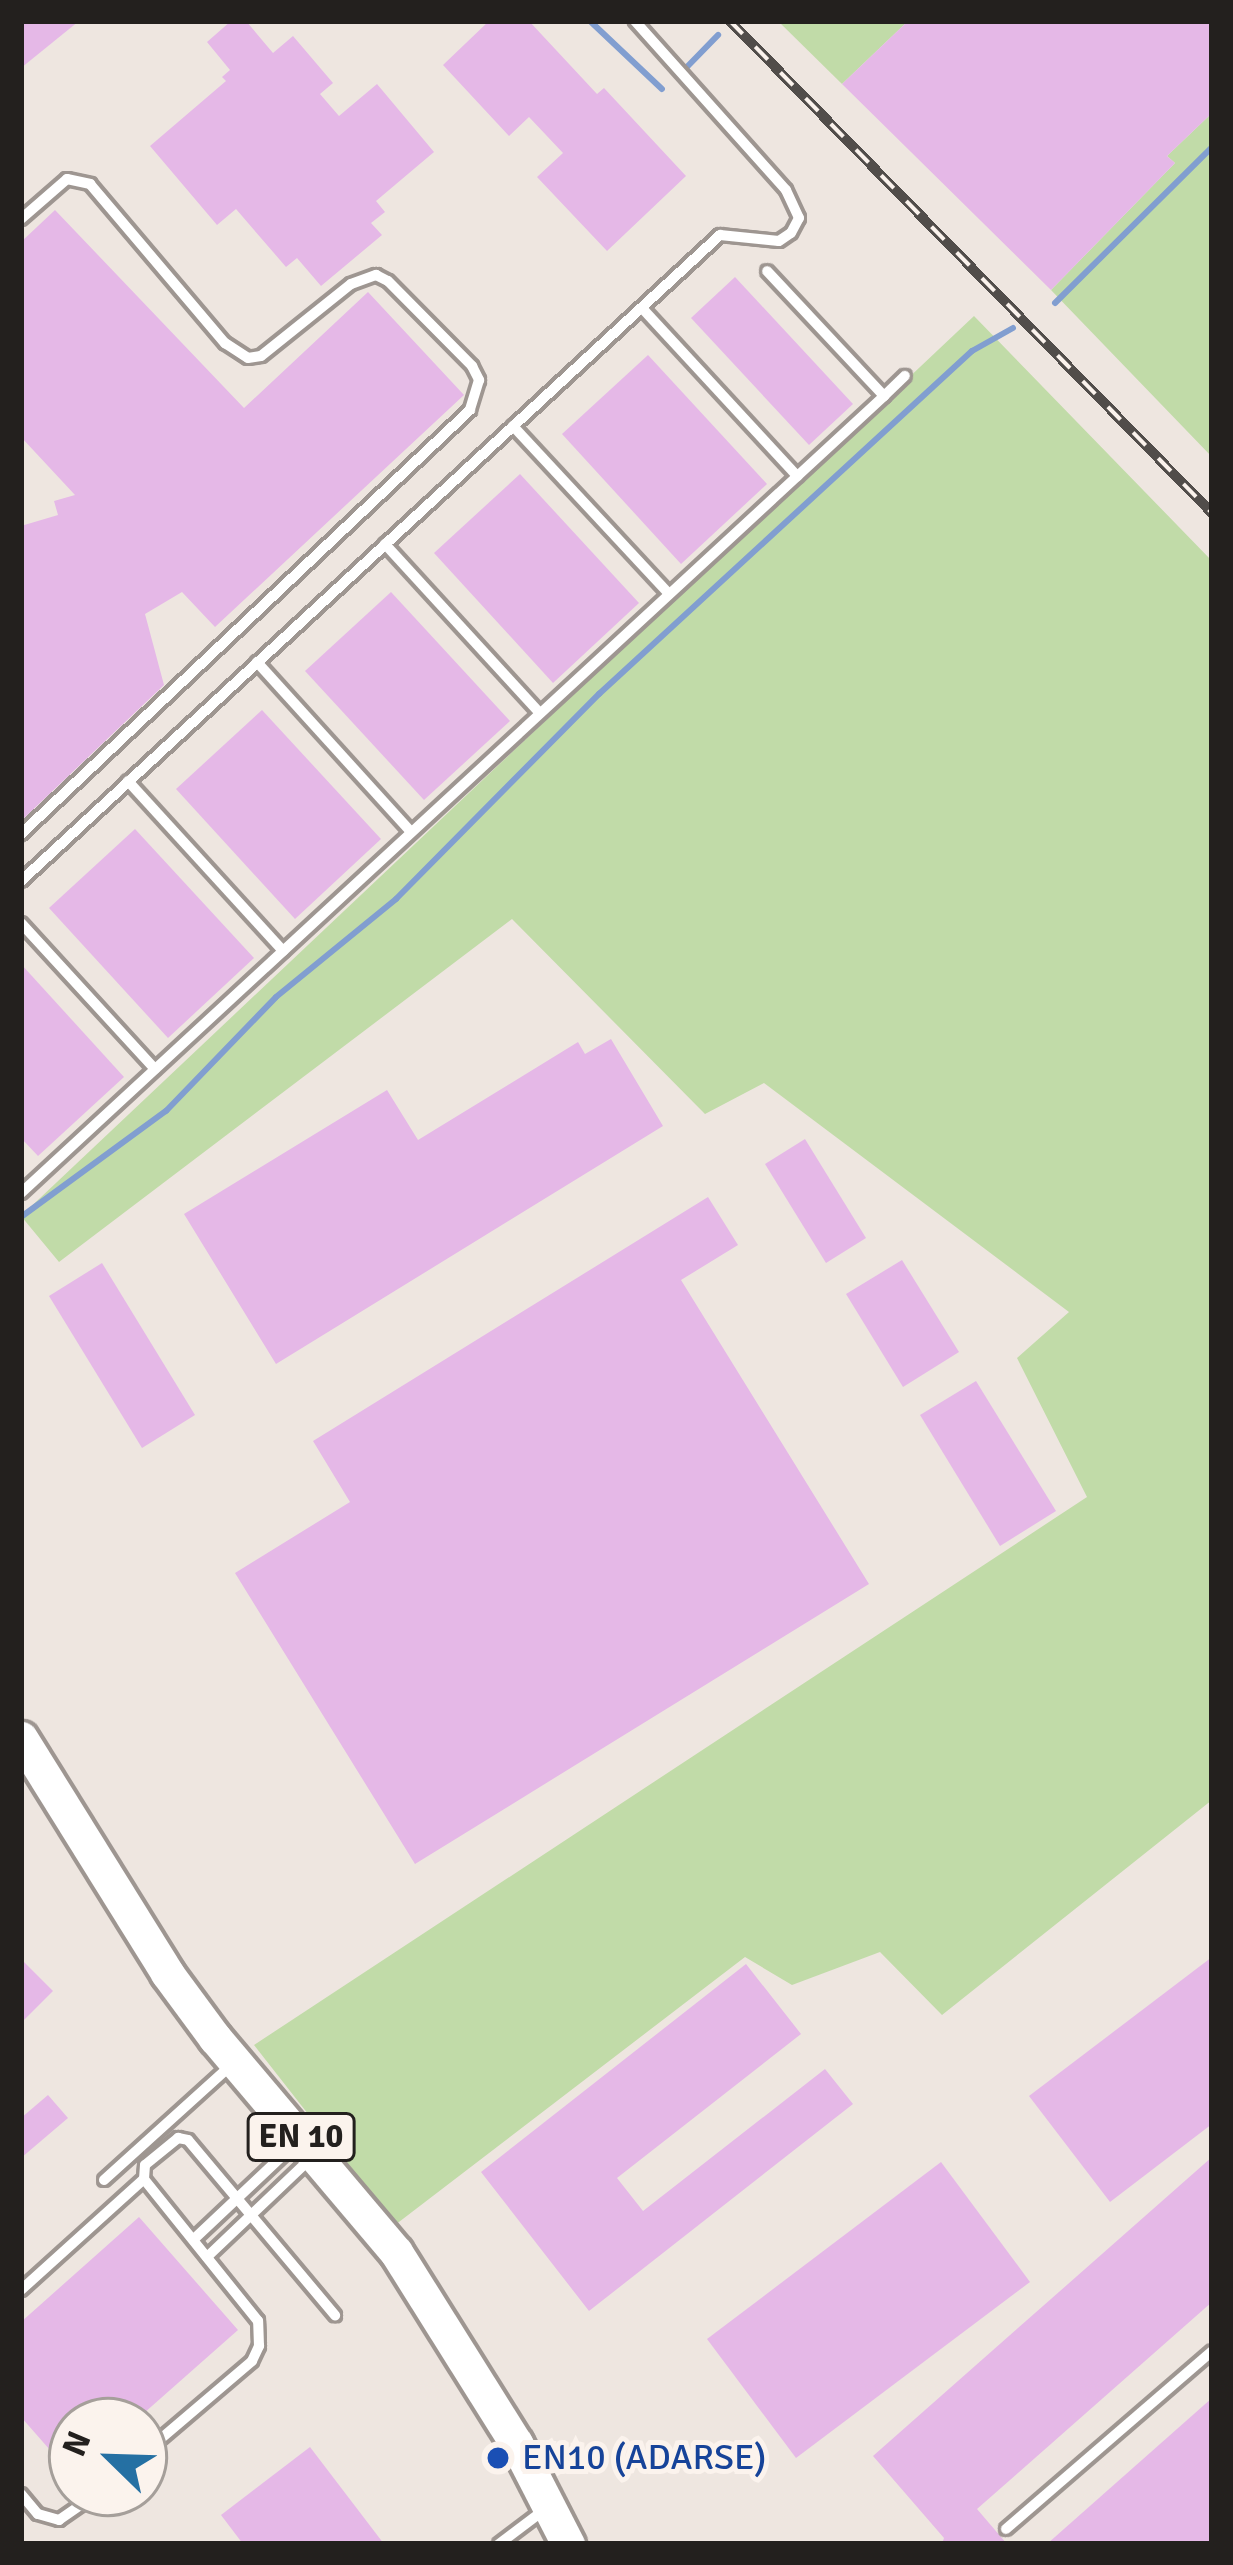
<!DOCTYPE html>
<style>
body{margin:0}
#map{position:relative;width:1233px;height:2565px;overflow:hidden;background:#eee6e0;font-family:Signika,sans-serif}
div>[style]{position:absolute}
.green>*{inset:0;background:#c1dba8}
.stream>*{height:6px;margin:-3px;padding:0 3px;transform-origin:3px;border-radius:3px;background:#819ed0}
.building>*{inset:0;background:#e5b8e7}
.roads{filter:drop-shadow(3px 0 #9e9691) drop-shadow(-3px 0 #9e9691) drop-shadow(0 3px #9e9691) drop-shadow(0 -3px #9e9691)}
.service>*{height:10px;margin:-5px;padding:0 5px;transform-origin:5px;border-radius:5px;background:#fff}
.primary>*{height:33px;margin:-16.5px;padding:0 16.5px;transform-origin:16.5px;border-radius:16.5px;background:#fff}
.rail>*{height:10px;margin-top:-5px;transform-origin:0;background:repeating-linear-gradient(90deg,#fbf3ed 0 18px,#514d4a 0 36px);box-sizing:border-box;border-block:3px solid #514d4a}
.dots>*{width:33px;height:33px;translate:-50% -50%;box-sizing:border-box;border:6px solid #fbf3ed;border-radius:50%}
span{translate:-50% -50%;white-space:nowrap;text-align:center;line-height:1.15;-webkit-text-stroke:10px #fbf3ed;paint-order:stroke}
.shield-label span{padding:3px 9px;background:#fbf3ed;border:3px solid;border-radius:9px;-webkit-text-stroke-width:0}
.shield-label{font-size:33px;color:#23201e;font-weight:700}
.transit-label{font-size:36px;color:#164399}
.left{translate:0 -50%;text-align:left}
.frame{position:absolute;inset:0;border:24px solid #23201e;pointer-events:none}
.north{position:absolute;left:48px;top:2397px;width:120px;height:120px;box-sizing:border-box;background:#fbf3ed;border:3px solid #a59f9a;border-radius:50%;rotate:293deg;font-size:33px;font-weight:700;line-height:48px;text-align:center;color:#23201e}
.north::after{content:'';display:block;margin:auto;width:42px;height:54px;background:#2570a3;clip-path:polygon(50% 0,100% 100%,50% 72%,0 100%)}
</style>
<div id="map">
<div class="green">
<i style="clip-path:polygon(778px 21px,908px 21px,842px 84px)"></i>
<i style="clip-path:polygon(1212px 113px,1212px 457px,1051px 290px,1175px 163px,1167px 156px)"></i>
<i style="clip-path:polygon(974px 316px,1212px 561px,1212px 1800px,942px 2015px,880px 1952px,792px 1985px,745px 1957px,395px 2225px,254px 2045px,1087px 1497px,1017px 1358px,1069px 1312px,764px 1083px,705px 1114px,512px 919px,59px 1262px,21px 1216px)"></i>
</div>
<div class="stream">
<i style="left:590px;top:21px;width:99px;rotate:43.4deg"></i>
<i style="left:684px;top:70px;width:49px;rotate:-45.8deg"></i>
<i style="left:1055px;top:303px;width:221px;rotate:-44.8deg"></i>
<i style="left:21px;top:1217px;width:180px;rotate:-36.2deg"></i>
<i style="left:166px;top:1111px;width:158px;rotate:-46deg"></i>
<i style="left:276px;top:997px;width:155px;rotate:-39.2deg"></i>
<i style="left:396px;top:899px;width:289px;rotate:-45.3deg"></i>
<i style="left:599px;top:694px;width:507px;rotate:-42.6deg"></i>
<i style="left:972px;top:351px;width:47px;rotate:-29.3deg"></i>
</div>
<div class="building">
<i style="clip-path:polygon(21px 21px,79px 21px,21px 68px)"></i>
<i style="clip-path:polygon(231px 21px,246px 21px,273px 53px,293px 36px,333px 83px,320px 94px,339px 116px,377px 84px,434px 152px,376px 201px,385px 212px,371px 223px,382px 235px,321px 286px,297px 258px,286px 267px,236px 209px,217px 225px,150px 146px,226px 81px,222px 77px,230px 70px,207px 42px)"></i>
<i style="clip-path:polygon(489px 21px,529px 21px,597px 94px,604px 88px,686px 176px,607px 251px,537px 177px,563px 153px,529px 117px,509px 136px,443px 65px)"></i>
<i style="clip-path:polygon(908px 21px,1212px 21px,1212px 113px,1167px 156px,1175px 163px,1051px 290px,842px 84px)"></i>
<i style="clip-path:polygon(55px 210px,244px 408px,368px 292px,464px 395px,215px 627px,182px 592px,145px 614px,164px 685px,21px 821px,21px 526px,58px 515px,54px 501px,75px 495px,21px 437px,21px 242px)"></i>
<i style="clip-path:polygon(735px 277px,853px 404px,809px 445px,691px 318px)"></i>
<i style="clip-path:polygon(648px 355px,767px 484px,681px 564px,562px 434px)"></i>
<i style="clip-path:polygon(520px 474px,639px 603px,553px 683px,434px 553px)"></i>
<i style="clip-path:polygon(391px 592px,510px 721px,424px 800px,305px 671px)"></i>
<i style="clip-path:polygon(262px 710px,381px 839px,295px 919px,176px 789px)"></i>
<i style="clip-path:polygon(135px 829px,254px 958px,168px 1038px,49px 908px)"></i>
<i style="clip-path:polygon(21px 964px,124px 1077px,38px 1156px,21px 1138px)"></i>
<i style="clip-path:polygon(611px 1039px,663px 1126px,276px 1364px,184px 1214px,387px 1090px,418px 1140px,578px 1042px,585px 1054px)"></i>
<i style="clip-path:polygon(805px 1139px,866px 1238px,826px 1263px,765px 1164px)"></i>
<i style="clip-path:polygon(708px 1197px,738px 1245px,681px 1280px,869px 1584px,415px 1864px,235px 1573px,350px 1502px,313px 1441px)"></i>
<i style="clip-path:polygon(902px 1260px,959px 1352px,903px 1387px,846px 1294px)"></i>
<i style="clip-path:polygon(102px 1263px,195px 1415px,142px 1448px,49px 1296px)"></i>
<i style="clip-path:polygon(976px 1381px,1056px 1511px,1000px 1546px,920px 1415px)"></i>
<i style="clip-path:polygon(1212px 1957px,1212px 2124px,1110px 2202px,1029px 2096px)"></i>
<i style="clip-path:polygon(21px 1959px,53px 1991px,21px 2023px)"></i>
<i style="clip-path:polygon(746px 1964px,801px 2034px,617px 2178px,643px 2211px,825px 2069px,853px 2104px,589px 2311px,481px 2172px)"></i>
<i style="clip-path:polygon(48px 2095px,68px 2118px,21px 2158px,21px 2118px)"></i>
<i style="clip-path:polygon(1212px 2157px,1212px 2302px,977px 2509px,1007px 2544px,942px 2544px,944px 2538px,873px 2456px)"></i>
<i style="clip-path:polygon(941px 2162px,1030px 2282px,796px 2458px,707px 2339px)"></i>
<i style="clip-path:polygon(139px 2217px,238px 2330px,135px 2421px,72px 2421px,72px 2475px,21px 2417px,21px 2322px)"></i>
<i style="clip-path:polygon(1212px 2398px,1212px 2544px,1047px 2544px)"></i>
<i style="clip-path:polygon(310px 2447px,384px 2544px,243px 2544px,221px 2515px)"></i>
</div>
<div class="roads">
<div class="service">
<i style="left:21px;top:219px;width:61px;rotate:-41deg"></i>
<i style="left:67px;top:179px;width:24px;rotate:12deg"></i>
<i style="left:90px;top:184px;width:209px;rotate:49.7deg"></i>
<i style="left:225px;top:343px;width:27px;rotate:33deg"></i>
<i style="left:248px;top:358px;width:13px;rotate:-9deg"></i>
<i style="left:261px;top:356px;width:115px;rotate:-38.7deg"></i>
<i style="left:351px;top:284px;width:27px;rotate:-20deg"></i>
<i style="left:376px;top:275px;width:13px;rotate:27deg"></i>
<i style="left:388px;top:281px;width:120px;rotate:45.3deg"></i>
<i style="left:472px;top:366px;width:16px;rotate:63deg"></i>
<i style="left:479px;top:380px;width:31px;rotate:107deg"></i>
<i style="left:470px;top:410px;width:618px;rotate:136.64deg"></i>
<i style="left:642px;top:308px;width:229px;rotate:47.3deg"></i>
<i style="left:884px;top:396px;width:29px;rotate:-44deg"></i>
<i style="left:513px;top:426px;width:229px;rotate:47.1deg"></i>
<i style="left:385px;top:544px;width:229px;rotate:47.5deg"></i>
<i style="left:257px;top:662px;width:229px;rotate:47.8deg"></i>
<i style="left:128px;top:781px;width:230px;rotate:47.6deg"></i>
<i style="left:21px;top:881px;width:952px;rotate:-42.74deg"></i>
<i style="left:720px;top:235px;width:59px;rotate:5.8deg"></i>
<i style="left:779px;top:241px;width:14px;rotate:-34deg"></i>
<i style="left:791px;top:233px;width:17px;rotate:-62deg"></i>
<i style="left:799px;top:218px;width:31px;rotate:-115deg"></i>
<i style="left:786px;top:190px;width:227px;rotate:-131.8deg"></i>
<i style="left:21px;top:923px;width:198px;rotate:47.5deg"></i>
<i style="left:21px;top:1193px;width:1175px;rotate:-42.72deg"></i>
<i style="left:884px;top:396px;width:171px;rotate:-133.1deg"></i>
<i style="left:104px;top:2180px;width:170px;rotate:-42.1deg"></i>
<i style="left:194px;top:2239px;width:144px;rotate:-43.3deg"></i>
<i style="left:207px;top:2257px;width:141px;rotate:-43.6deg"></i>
<i style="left:21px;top:2290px;width:166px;rotate:-42.1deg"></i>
<i style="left:144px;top:2453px;width:142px;rotate:-40.4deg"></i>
<i style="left:252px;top:2361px;width:17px;rotate:-65deg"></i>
<i style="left:259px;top:2346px;width:25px;rotate:-92deg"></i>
<i style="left:258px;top:2321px;width:182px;rotate:-128.8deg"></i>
<i style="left:144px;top:2179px;width:14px;rotate:-86deg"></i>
<i style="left:145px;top:2165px;width:43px;rotate:-39.3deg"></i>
<i style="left:178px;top:2138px;width:10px;rotate:11deg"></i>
<i style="left:188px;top:2140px;width:229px;rotate:50deg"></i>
<i style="left:21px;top:2494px;width:26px;rotate:50deg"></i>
<i style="left:38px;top:2514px;width:22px;rotate:16deg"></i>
<i style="left:59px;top:2520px;width:47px;rotate:-34.7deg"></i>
<i style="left:1006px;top:2529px;width:272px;rotate:-40.8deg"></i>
<i style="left:499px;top:2544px;width:56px;rotate:-37.1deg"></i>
</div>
<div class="primary">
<i style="left:21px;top:1738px;width:277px;rotate:58.1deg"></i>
<i style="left:167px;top:1973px;width:81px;rotate:53.6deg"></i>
<i style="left:215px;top:2038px;width:280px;rotate:49.8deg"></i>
<i style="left:396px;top:2252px;width:226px;rotate:57.9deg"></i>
<i style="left:516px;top:2443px;width:114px;rotate:62.8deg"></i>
</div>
</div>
<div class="rail">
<i style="left:730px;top:21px;width:689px;rotate:45.59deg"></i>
</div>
<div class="dots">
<i style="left:498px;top:2458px;background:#1a4fb4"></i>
</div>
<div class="shield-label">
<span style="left:301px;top:2137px">EN 10</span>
</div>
<div class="transit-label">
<span class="left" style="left:522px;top:2458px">EN10 (ADARSE)</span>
</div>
<div class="frame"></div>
<div class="north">N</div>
</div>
